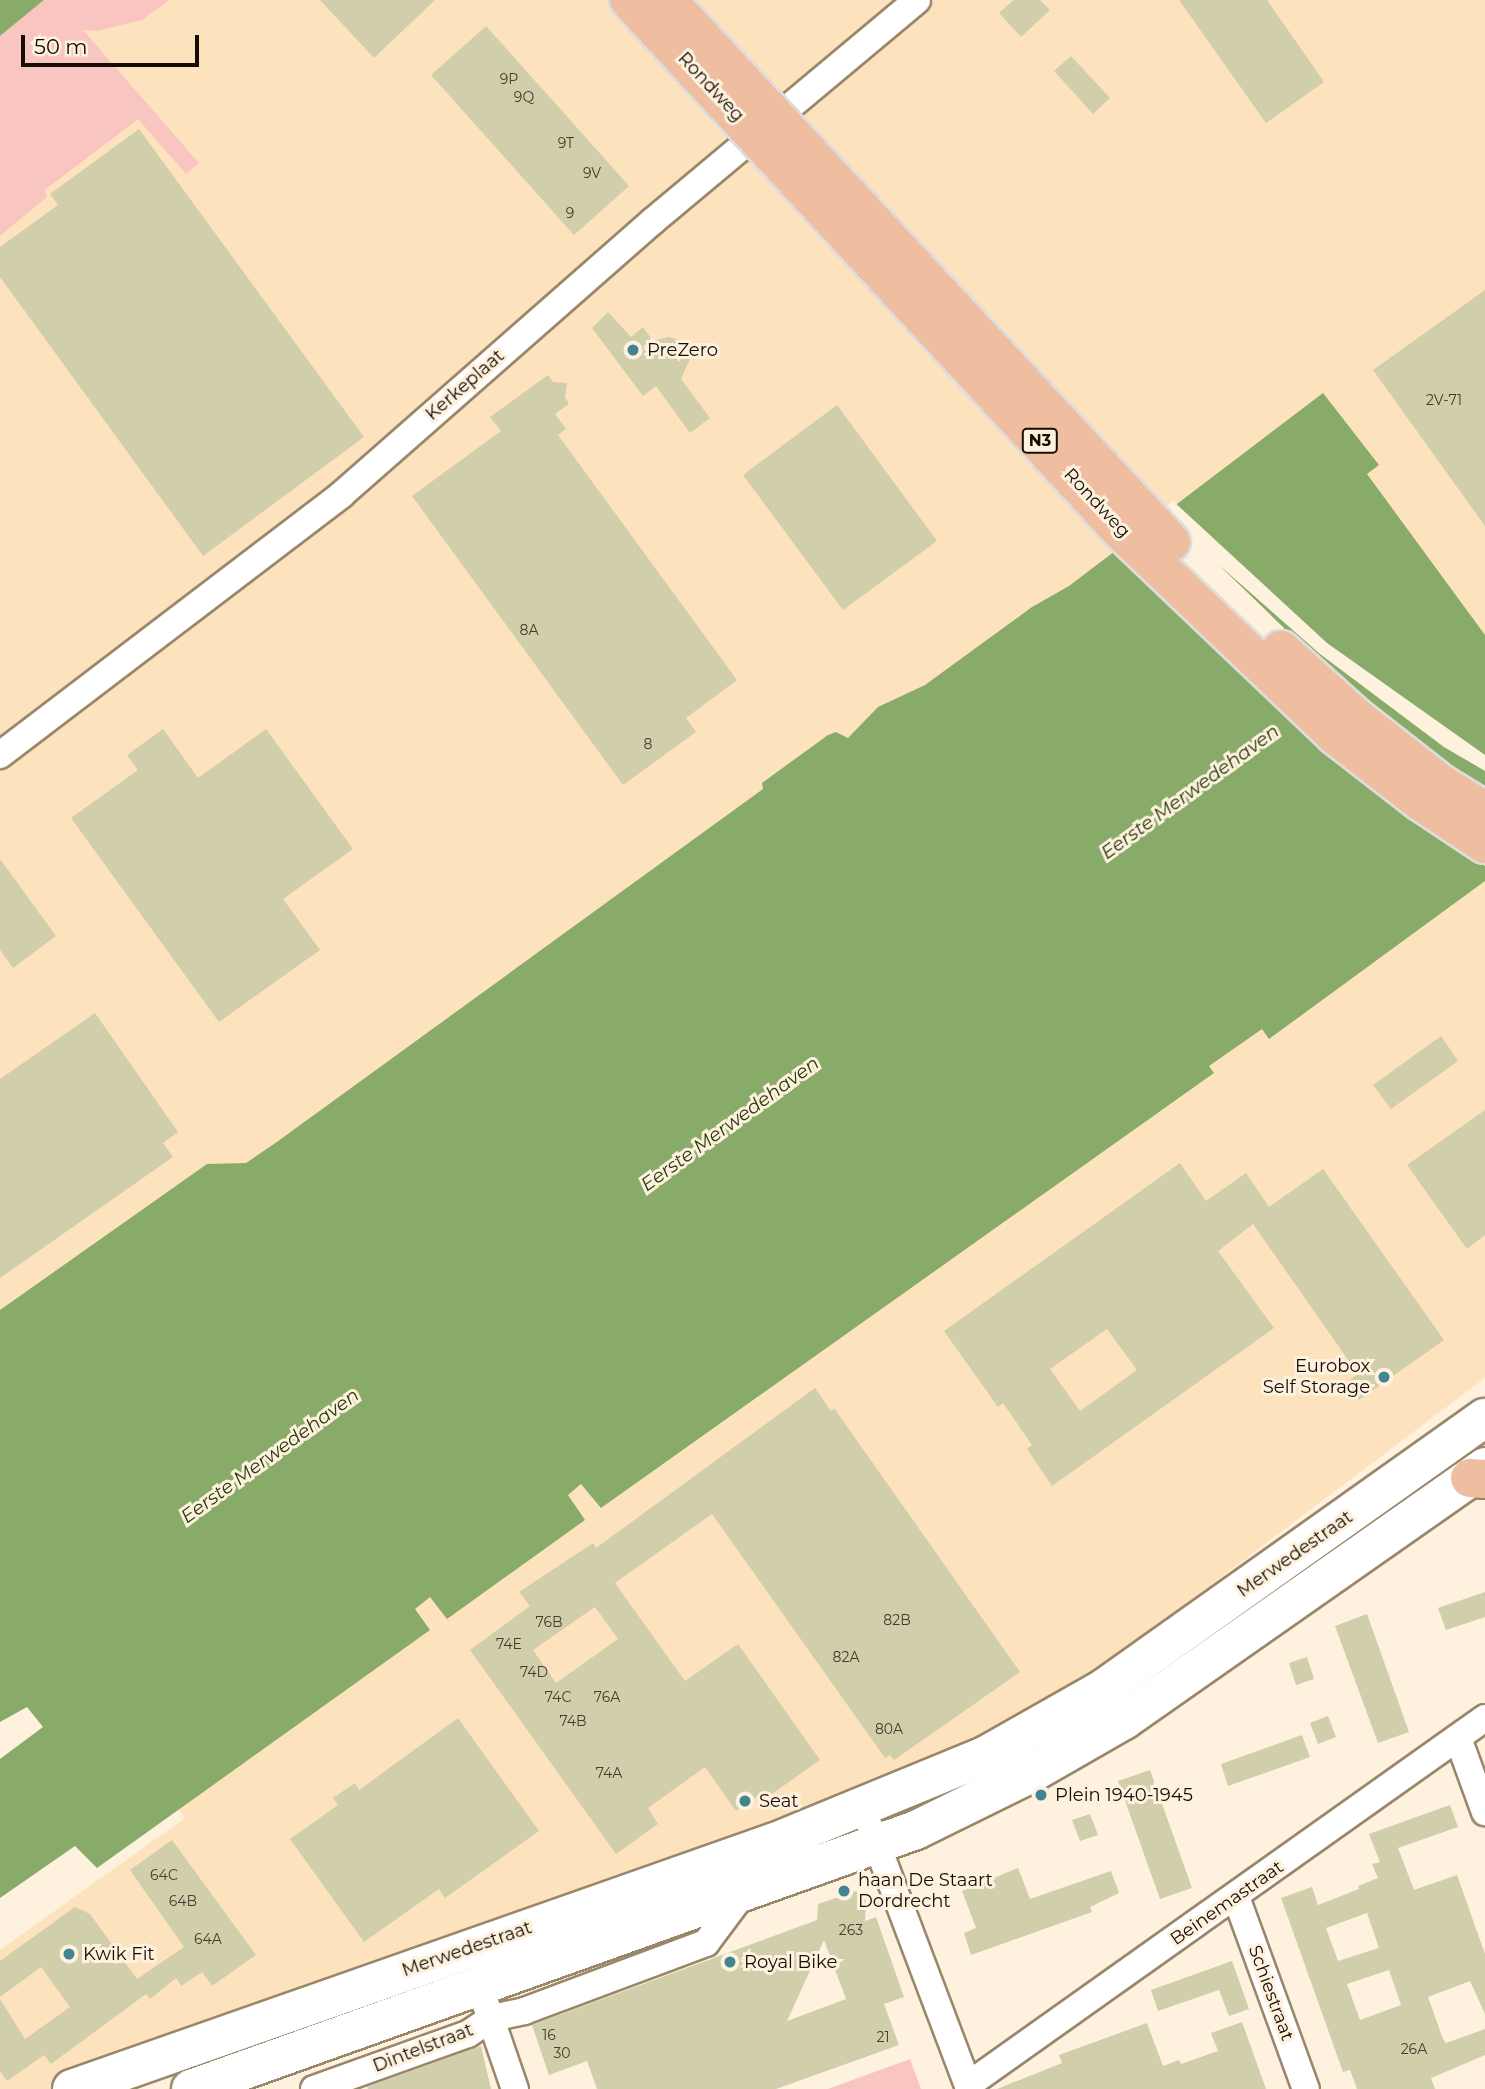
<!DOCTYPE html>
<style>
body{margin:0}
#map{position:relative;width:1485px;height:2089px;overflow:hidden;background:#fef1de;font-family:Montserrat,sans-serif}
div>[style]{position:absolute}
.built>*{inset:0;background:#fde3bd}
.green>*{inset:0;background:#f9c5c1}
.water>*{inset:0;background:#88ab6a}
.pier>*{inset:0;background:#fef1de}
.building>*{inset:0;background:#d0ceab}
.roads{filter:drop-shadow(2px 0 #9a876a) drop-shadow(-2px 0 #9a876a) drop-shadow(0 2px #9a876a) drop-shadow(0 -2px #9a876a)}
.minor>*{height:26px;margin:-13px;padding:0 13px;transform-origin:13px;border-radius:13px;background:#fff}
.secondary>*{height:38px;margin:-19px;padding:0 19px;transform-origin:19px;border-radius:19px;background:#fff}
.primary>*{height:38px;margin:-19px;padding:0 19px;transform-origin:19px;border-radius:19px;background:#efbd9f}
.bridges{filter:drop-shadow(2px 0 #dedddc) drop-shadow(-2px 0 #dedddc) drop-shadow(0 2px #dedddc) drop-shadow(0 -2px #dedddc)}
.primary-bridge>*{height:38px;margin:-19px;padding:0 19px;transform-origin:19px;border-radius:19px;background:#efbd9f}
.dots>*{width:19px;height:19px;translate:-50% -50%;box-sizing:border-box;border:4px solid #fef1de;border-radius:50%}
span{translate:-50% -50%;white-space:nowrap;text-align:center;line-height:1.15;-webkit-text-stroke:6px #fef1de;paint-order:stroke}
.number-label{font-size:14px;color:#433d2e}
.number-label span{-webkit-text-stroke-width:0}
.shield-label span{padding:2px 5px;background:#fef1de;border:2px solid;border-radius:5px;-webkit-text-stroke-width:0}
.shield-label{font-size:16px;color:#140d04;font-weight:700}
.street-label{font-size:18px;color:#140d04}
.poi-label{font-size:18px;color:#140d04}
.left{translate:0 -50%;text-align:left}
.right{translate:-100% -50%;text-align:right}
.water-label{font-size:19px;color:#243b0c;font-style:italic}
.scale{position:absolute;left:21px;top:35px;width:178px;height:32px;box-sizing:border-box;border:4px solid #140d04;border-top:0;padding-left:9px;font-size:21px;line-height:24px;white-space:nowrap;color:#140d04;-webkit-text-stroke:5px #fef1de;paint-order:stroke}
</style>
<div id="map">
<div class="built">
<i style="clip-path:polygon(94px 0,1485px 0,1485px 1378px,895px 1823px,106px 2089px,0 2089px,0 1950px,185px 1818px,62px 1658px,0 1564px,0 75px)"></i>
</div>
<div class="green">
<i style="clip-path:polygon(44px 0,169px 0,142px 20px,97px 31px,83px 30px,199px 163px,186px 174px,138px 119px,45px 190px,47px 197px,0 236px,0 36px)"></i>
<i style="clip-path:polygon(910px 2059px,921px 2089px,828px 2089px)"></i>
</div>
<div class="water">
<i style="clip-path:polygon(0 0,44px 0,0 36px)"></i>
<i style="clip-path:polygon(1323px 393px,1379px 465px,1367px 474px,1485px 635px,1485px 881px,1269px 1039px,1262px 1029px,1209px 1066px,1214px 1073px,601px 1508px,581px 1484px,568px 1495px,585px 1520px,447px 1619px,430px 1597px,415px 1609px,430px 1630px,97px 1868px,75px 1846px,0 1898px,0 1759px,43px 1727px,27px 1707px,0 1722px,0 1310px,207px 1164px,246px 1163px,274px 1144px,763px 789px,762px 783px,828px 735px,836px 732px,848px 738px,878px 707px,925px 685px,1032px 607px,1069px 586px)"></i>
</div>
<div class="pier">
<i style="clip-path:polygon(1173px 501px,1327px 643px,1485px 755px,1485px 771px,1444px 747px,1320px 654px,1218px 564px,1347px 689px,1485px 796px,1485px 866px,1368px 786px,1315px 741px,1114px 549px)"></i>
</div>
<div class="building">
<i style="clip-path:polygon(320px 0,435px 0,374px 58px)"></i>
<i style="clip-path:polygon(1014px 0,1040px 0,1050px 10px,1021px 37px,999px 13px)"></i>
<i style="clip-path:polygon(1179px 0,1267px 0,1324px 82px,1266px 123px)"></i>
<i style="clip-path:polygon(486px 26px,629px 186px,574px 235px,431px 75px)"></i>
<i style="clip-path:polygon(1071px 56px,1110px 98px,1093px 114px,1054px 71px)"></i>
<i style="clip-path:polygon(139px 129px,364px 437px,203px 556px,0 277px,0 247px,58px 205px,50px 194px)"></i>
<i style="clip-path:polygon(1485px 290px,1485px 526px,1373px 370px)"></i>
<i style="clip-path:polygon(608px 312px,631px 337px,643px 327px,653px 341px,669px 337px,683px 341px,690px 359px,681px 379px,710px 418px,690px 433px,656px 386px,643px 396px,592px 328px)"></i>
<i style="clip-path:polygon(548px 375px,553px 382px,567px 383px,565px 397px,569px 404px,555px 414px,566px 429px,558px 435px,737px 680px,686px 718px,696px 732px,623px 785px,412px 496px,501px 431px,490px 417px)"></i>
<i style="clip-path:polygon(837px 405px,937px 541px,843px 610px,743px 475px)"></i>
<i style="clip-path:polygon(163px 729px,198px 778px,266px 729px,353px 849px,283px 899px,320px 950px,219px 1022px,71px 818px,138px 770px,127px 755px)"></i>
<i style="clip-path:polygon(0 859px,56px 936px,13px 968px,0 950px)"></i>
<i style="clip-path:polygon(95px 1013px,178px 1132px,163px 1143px,173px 1157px,0 1278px,0 1079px)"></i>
<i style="clip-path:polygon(1441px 1036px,1458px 1061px,1391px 1109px,1373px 1085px)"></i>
<i style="clip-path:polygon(1485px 1110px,1485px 1235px,1467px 1249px,1407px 1165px)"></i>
<i style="clip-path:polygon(evenodd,1180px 1163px,1206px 1201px,1246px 1173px,1269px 1207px,1323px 1169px,1444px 1340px,1359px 1400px,1347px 1382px,1358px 1374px,1253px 1224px,1218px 1251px,1274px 1328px,1052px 1486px,1027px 1449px,1032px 1445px,1003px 1403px,998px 1407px,944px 1331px,1180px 1163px,1107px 1329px,1137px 1370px,1080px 1411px,1050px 1369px,1107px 1329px)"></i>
<i style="clip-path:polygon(evenodd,815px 1388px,831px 1411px,834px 1408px,1020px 1672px,894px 1760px,890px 1755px,885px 1758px,712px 1514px,615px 1583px,685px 1681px,738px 1644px,820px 1760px,762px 1801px,758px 1796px,736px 1811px,705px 1767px,648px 1808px,658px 1824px,616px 1854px,470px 1650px,530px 1606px,519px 1592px,593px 1543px,596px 1548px,815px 1388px,595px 1607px,618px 1639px,556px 1683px,533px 1650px,595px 1607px)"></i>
<i style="clip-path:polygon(1485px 1592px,1485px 1617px,1446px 1630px,1438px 1608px)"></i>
<i style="clip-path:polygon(1367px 1614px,1409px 1732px,1378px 1743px,1335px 1626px)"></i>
<i style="clip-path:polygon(1307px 1657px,1314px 1679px,1296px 1685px,1289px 1663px)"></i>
<i style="clip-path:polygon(1328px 1716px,1336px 1737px,1318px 1744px,1310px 1723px)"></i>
<i style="clip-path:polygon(458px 1718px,539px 1831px,445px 1898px,439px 1889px,364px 1942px,290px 1839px,338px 1805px,333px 1798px,355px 1783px,359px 1790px)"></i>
<i style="clip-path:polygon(1302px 1735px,1310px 1757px,1228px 1786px,1221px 1764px)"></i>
<i style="clip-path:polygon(1150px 1770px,1192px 1888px,1160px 1899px,1118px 1781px)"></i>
<i style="clip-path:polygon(evenodd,1450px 1805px,1458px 1827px,1398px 1848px,1414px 1890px,1457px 1875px,1485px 1954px,1485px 2014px,1470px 1981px,1428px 1997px,1443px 2039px,1446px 2043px,1485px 2029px,1485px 2055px,1431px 2078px,1435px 2089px,1357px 2089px,1350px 2070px,1343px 2072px,1281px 1898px,1312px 1887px,1318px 1905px,1359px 1889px,1358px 1886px,1378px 1878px,1372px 1864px,1380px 1862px,1369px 1834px,1450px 1805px,1367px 1913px,1379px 1948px,1338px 1961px,1326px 1928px,1367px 1913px,1450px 1805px,1389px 1970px,1401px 2005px,1360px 2020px,1347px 1984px,1389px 1970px)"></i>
<i style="clip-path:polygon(1090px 1814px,1098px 1835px,1080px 1841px,1072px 1820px)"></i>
<i style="clip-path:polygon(172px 1840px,256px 1955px,212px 1986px,202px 1972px,181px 1986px,176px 1978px,150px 1999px,146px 1994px,51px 2064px,44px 2055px,7px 2081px,0 2071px,0 1999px,25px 2039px,70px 2007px,41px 1967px,0 1997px,0 1961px,75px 1907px,90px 1914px,137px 1979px,184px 1947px,130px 1870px)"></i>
<i style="clip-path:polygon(1018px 1868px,1030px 1899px,1111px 1871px,1119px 1893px,1090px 1907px,1092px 1912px,971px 1955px,964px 1933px,976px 1928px,962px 1891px)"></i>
<i style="clip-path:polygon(evenodd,856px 1891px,866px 1900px,865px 1921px,876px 1917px,904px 1997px,884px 2004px,899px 2045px,776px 2089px,597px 2089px,587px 2061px,549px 2075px,532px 2025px,817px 1920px,818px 1904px,856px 1891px,824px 1940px,846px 1999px,787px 2021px,824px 1940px)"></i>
<i style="clip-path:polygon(1232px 1961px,1249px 2009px,1229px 2016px,1219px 1990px,1158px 2011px,1151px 1990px)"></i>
<i style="clip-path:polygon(1242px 2022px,1266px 2089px,997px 2089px,1062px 2063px,1059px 2055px,1147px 2023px,1163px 2066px,1179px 2060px,1181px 2064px,1218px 2051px,1211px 2033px)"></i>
<i style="clip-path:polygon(481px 2046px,491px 2089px,368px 2089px,367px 2087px)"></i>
</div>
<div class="roads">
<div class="minor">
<i style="left:0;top:755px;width:429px;rotate:-37.3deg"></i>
<i style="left:341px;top:495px;width:415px;rotate:-41.3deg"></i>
<i style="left:653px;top:221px;width:344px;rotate:-39.9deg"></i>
<i style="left:1458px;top:1738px;width:79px;rotate:70deg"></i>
<i style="left:871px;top:1829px;width:278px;rotate:69.3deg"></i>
<i style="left:1236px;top:1897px;width:204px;rotate:70deg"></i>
<i style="left:486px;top:2005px;width:89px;rotate:71deg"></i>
<i style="left:968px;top:2085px;width:634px;rotate:-35.37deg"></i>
<i style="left:314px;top:2089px;width:164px;rotate:-19.7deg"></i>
<i style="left:468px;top:2034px;width:29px;rotate:-34deg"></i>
<i style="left:492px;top:2018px;width:33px;rotate:-12deg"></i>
<i style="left:524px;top:2011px;width:194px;rotate:-20.5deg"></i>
<i style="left:706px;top:1943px;width:64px;rotate:-53.3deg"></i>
</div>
<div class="secondary">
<i style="left:72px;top:2089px;width:745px;rotate:-19.36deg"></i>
<i style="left:775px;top:1842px;width:227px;rotate:-22.3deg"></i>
<i style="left:985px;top:1756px;width:136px;rotate:-29.6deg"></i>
<i style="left:1103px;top:1689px;width:468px;rotate:-35.4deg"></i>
<i style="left:191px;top:2089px;width:770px;rotate:-19.66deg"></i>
<i style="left:916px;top:1830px;width:125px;rotate:-26.2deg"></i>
<i style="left:1028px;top:1775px;width:111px;rotate:-29.8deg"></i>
<i style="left:1124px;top:1720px;width:441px;rotate:-35deg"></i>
</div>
<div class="primary">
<i style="left:1470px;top:1478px;width:15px;rotate:4deg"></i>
</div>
</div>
<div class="bridges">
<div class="primary-bridge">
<i style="left:629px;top:0;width:724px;rotate:47.18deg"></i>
<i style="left:1121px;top:531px;width:296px;rotate:43.6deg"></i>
<i style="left:1335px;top:735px;width:108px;rotate:37.8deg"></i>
<i style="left:1420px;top:801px;width:78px;rotate:33.5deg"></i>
<i style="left:667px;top:0;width:740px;rotate:47.08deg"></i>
<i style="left:1281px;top:650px;width:103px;rotate:41.9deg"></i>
<i style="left:1358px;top:719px;width:105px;rotate:38.1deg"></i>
<i style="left:1441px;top:784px;width:52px;rotate:31.5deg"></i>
</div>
</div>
<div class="dots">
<i style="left:633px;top:350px;background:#418593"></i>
<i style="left:1384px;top:1377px;background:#418593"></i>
<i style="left:1041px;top:1795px;background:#418593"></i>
<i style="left:745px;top:1801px;background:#418593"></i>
<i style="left:844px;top:1891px;background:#418593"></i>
<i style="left:69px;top:1954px;background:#418593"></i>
<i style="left:730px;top:1962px;background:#418593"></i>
</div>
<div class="number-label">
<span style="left:509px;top:79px">9P</span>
<span style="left:524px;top:97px">9Q</span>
<span style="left:566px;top:143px">9T</span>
<span style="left:592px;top:173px">9V</span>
<span style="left:570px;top:213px">9</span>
<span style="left:1444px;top:400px">2V-71</span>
<span style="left:529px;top:630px">8A</span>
<span style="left:648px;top:744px">8</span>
<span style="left:897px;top:1620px">82B</span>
<span style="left:549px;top:1622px">76B</span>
<span style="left:509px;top:1644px">74E</span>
<span style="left:846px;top:1657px">82A</span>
<span style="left:534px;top:1672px">74D</span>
<span style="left:558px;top:1697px">74C</span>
<span style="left:607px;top:1697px">76A</span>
<span style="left:573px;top:1721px">74B</span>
<span style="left:889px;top:1729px">80A</span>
<span style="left:609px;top:1773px">74A</span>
<span style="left:164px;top:1875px">64C</span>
<span style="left:183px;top:1901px">64B</span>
<span style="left:851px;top:1930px">263</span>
<span style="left:208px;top:1939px">64A</span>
<span style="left:549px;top:2035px">16</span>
<span style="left:883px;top:2037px">21</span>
<span style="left:1414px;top:2049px">26A</span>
<span style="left:562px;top:2053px">30</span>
</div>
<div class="shield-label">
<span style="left:1040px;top:441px">N3</span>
</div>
<div class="street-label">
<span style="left:711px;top:87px;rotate:47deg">Rondweg</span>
<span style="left:465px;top:385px;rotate:-41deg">Kerkeplaat</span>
<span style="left:1097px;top:503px;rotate:47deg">Rondweg</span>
<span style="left:1295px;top:1554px;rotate:-35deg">Merwedestraat</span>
<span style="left:1227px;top:1903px;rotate:-35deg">Beinemastraat</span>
<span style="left:467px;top:1949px;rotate:-19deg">Merwedestraat</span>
<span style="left:1271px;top:1993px;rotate:70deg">Schiestraat</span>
<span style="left:423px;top:2048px;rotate:-21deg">Dintelstraat</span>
</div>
<div class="poi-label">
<span class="left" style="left:647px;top:350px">PreZero</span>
<span class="right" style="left:1370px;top:1377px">Eurobox<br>Self Storage</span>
<span class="left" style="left:1055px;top:1795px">Plein 1940-1945</span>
<span class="left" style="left:759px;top:1801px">Seat</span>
<span class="left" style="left:858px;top:1891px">haan De Staart<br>Dordrecht</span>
<span class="left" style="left:83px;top:1954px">Kwik Fit</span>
<span class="left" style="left:744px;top:1962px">Royal Bike</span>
</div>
<div class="water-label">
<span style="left:1190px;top:792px;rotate:-36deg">Eerste Merwedehaven</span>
<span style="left:730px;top:1124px;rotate:-36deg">Eerste Merwedehaven</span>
<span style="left:270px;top:1456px;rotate:-36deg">Eerste Merwedehaven</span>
</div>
<div class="scale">50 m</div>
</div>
